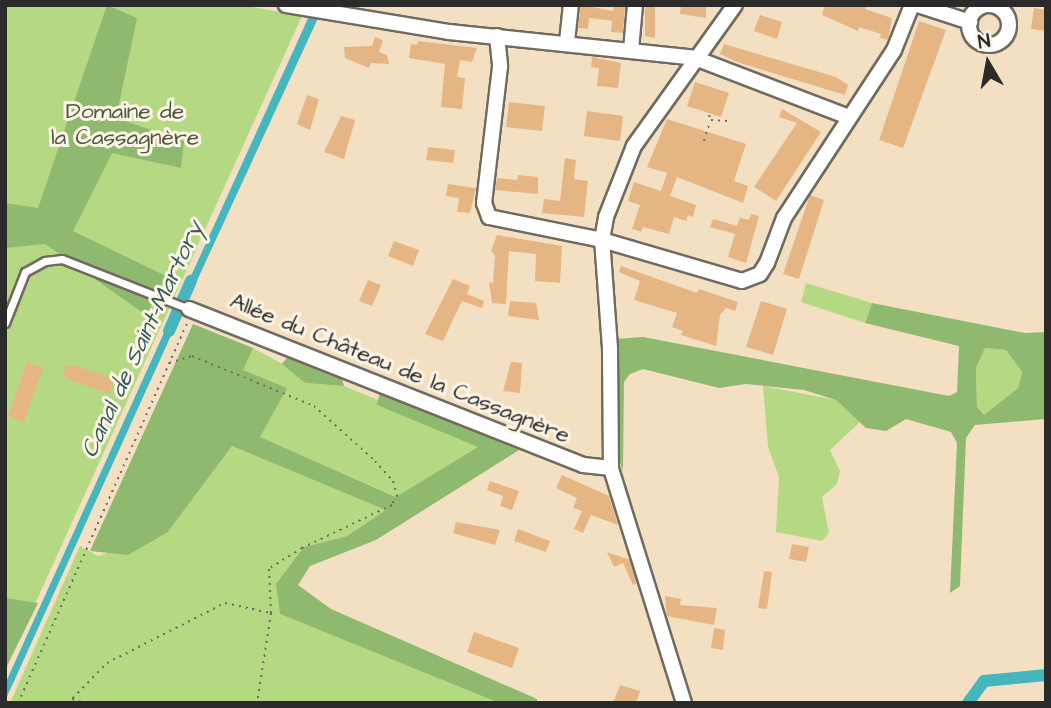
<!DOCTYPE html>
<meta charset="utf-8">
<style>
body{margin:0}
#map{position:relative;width:1051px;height:708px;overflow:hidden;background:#f3e0c2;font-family:"Architects Daughter",sans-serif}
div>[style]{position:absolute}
.green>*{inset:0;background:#b5d982}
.forest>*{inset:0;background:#90b970}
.water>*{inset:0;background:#46b6be}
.canal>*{height:12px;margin:-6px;padding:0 6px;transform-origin:6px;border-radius:6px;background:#46b6be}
.building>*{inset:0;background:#e5b683}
.path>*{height:2px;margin-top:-1px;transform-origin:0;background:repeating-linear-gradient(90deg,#716a60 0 2px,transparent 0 7px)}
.roads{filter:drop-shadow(2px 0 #716a60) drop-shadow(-2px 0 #716a60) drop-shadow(0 2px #716a60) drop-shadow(0 -2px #716a60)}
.service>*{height:7px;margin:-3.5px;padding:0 3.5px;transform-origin:3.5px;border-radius:3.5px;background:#fff}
.minor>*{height:14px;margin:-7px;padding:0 7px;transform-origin:7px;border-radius:7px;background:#fff}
.minor>.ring{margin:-7px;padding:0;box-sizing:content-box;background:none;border:14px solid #fff;border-radius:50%}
span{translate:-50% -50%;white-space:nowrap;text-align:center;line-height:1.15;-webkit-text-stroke:6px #fcf5e5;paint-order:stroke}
.park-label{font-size:23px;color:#4e5641}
.street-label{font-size:23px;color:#2b2b2b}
.water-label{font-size:24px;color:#345c5e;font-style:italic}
.frame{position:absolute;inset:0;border:7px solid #2b2b2b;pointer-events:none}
.north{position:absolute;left:953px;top:28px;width:70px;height:70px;-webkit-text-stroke:5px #fcf5e5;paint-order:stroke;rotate:350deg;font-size:19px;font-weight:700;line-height:28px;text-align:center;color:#2b2b2b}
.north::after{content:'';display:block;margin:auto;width:24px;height:32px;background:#2b2b2b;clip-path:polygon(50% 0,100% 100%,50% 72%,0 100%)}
</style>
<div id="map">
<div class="green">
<i style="clip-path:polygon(5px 5px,241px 5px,302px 16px,5px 670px)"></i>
<i style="clip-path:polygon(806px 283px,872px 303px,865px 323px,801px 302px)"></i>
<i style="clip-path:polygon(253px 348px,288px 367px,305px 383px,344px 386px,378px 400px,378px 405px,479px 447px,397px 497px,259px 437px,242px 370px)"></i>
<i style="clip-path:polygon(985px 348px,1006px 350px,1022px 372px,1018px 388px,984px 415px,977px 407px,976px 368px)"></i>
<i style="clip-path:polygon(763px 386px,836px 400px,860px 422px,830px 450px,840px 471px,837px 484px,822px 497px,829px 533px,822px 541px,776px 532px,779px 477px,768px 447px)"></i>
<i style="clip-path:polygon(232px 446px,387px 510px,347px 536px,304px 547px,280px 614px,499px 703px,10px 703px,80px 546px,98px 556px,168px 532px)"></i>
</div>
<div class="forest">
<i style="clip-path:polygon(107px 5px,137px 18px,116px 118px,184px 141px,181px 168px,112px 153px,73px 231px,168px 277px,146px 315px,45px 244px,5px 248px,5px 203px,38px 208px)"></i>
<i style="clip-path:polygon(evenodd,872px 303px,1025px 333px,1046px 332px,1046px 419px,975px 425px,966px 438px,960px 586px,950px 593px,957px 443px,951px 432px,906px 419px,886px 431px,866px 428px,836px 400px,804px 390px,746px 384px,719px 388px,643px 369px,630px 374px,624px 382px,623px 471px,618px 457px,616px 339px,643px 337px,949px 396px,957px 392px,959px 346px,865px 323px,872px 303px,985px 348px,1006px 350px,1022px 372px,1018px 388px,984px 415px,977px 407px,976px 368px,985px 348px)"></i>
<i style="clip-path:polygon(193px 324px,253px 348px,243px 370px,287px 388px,260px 437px,396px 497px,478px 447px,377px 405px,380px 391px,519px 450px,376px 540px,310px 566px,298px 585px,331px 609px,537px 699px,537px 703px,499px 703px,280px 614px,276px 584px,304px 547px,347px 536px,386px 510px,232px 446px,168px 532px,128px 555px,90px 551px)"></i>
<i style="clip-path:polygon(290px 354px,340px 372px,344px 386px,305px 383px,282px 364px)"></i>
<i style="clip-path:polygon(5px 598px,38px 603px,5px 670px)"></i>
</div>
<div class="water">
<i style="clip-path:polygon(310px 14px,319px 16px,189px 298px,182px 296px)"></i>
<i style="clip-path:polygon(172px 315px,179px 318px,5px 701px,5px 684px)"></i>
</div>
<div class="canal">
<i style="left:169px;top:331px;width:55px;rotate:-66.3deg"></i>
<i style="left:968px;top:703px;width:27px;rotate:-54deg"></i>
<i style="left:984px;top:681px;width:62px;rotate:-5.5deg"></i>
</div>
<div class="building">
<i style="clip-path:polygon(581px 5px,613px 11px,614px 5px,625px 5px,623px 33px,611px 32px,612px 21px,607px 20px,589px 18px,588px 29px,578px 28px)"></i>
<i style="clip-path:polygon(681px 5px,706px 5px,706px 18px,680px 14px)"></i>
<i style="clip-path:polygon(825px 5px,866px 5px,865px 9px,892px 18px,888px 40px,880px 38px,881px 34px,859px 27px,858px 31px,822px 15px)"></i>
<i style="clip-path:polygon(645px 6px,655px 7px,655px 38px,645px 36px)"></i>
<i style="clip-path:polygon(1034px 8px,1046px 10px,1046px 31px,1031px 29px)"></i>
<i style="clip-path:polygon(760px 15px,782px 22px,777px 39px,754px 31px)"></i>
<i style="clip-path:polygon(919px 21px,946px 30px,903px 148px,879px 140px)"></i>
<i style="clip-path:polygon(375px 37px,383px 40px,379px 52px,387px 55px,389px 64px,371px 63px,369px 68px,345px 58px,344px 47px,372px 46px)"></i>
<i style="clip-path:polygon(418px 41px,477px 48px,472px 62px,460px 60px,457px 77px,465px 78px,462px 109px,441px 107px,445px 64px,409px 58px,411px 44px,417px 45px)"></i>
<i style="clip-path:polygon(724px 44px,836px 77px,848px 85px,845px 95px,737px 62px,720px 54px)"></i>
<i style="clip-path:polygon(592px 57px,621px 63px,618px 88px,597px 86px,599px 68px,591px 67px)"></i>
<i style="clip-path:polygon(695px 82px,729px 93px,721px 117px,687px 106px)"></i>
<i style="clip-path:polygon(307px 95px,319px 99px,310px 130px,297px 124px)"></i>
<i style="clip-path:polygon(509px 102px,545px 106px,542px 131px,506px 127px)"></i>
<i style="clip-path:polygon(782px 109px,821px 132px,776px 201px,754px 187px,797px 123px,779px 117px)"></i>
<i style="clip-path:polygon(587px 111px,623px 116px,620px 141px,584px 136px)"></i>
<i style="clip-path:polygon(341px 116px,355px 120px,344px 159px,324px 152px)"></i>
<i style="clip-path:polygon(667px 119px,746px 144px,734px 181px,748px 186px,743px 203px,677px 177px,670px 196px,696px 205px,693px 217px,688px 215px,686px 221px,674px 217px,669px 234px,643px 227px,641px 232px,632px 229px,640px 205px,628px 201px,634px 182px,661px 191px,667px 173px,647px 167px)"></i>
<i style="clip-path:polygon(428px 147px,455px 150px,453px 163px,426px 160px)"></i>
<i style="clip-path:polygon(565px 158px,576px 160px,574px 179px,588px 181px,584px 217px,542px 213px,544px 199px,560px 201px)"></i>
<i style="clip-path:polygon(518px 175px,538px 177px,538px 194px,495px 190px,497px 178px,517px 180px)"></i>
<i style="clip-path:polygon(448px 184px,476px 188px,470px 213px,457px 212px,459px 198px,446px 196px)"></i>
<i style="clip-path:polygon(810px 195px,824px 200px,799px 279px,783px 274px)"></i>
<i style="clip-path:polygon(751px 214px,759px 216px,746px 263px,728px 257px,735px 234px,710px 227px,713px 219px,737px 226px,740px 218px,749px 220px)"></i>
<i style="clip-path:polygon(497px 235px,562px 246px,560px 283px,535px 281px,536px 254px,509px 251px,506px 304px,492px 303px,489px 282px,493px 283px,495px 256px,491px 251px)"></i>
<i style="clip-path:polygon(394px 241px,419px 250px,413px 266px,388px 256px)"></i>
<i style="clip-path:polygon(621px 266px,697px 293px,699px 289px,738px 302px,735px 311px,726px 308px,720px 315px,716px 346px,681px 335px,683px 331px,672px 327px,677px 313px,634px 300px,640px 281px,619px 272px)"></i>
<i style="clip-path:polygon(453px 279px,470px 286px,467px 294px,484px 301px,482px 308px,462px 301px,443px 341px,425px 334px)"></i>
<i style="clip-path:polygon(368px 280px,381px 285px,372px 306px,359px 301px)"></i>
<i style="clip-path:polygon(510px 301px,536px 303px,539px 320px,508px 316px)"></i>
<i style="clip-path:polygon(761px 301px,787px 309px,773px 355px,746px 347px)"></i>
<i style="clip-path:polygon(27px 362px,43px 368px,24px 422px,8px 416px)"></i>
<i style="clip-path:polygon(511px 362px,522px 363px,520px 393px,503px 391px)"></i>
<i style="clip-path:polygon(74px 365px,114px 379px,109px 393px,69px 380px,63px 375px,66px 366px)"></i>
<i style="clip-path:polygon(562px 475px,609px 496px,618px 525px,591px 515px,583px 533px,574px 529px,582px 511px,573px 508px,577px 498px,556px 488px)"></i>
<i style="clip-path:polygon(490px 481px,519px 491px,512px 510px,500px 506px,503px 496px,487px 490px)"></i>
<i style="clip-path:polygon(456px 522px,500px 530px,495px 545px,453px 533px)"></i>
<i style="clip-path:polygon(518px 529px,550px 541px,546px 552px,514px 541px)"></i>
<i style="clip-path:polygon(792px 544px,809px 547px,806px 562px,789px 559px)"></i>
<i style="clip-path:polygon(607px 552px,630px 560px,637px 583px,633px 585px,623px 563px,614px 567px)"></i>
<i style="clip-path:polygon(764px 571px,772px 572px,767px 609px,758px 608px)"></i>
<i style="clip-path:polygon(665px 596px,681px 599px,680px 605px,717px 608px,714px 625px,667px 616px)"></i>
<i style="clip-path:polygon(714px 628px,725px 630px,723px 650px,711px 648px)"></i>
<i style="clip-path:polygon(474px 632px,519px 648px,512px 668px,467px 652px)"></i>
<i style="clip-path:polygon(620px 685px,640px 691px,636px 703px,613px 703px)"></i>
</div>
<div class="path">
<i style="left:966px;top:34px;width:25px;rotate:40deg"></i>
<i style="left:985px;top:50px;width:23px;rotate:-15deg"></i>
<i style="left:1007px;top:44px;width:25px;rotate:-69deg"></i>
<i style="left:1016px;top:21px;width:18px;rotate:-117deg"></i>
<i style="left:709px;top:115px;width:5px;rotate:68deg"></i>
<i style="left:711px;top:120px;width:17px;rotate:3deg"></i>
<i style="left:704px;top:141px;width:21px;rotate:-73deg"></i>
<i style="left:169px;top:363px;width:24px;rotate:-17deg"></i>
<i style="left:192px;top:356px;width:132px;rotate:22.3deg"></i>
<i style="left:314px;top:406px;width:82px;rotate:42deg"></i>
<i style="left:375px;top:461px;width:27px;rotate:48deg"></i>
<i style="left:393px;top:481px;width:15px;rotate:74deg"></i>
<i style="left:397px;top:495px;width:11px;rotate:117deg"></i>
<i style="left:392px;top:505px;width:100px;rotate:154.5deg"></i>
<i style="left:302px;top:548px;width:39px;rotate:148deg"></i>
<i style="left:269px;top:569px;width:44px;rotate:87.4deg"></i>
<i style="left:271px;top:613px;width:91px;rotate:98.8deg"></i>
<i style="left:72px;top:699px;width:13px;rotate:18deg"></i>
<i style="left:18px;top:703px;width:416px;rotate:-66deg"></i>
<i style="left:68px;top:703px;width:56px;rotate:-45.7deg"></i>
<i style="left:107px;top:663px;width:132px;rotate:-27deg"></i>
<i style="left:225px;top:603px;width:46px;rotate:12.5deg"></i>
</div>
<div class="roads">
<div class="service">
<i style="left:5px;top:323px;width:55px;rotate:-68.6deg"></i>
<i style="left:25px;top:272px;width:23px;rotate:-29deg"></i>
<i style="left:45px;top:261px;width:17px;rotate:-7deg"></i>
<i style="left:62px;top:259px;width:136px;rotate:21.5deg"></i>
</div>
<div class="minor">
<i style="left:286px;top:5px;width:165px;rotate:9.4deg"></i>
<i style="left:449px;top:32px;width:247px;rotate:6deg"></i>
<i style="left:695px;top:58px;width:165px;rotate:21deg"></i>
<i style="left:918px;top:5px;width:55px;rotate:18.1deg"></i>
<i class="ring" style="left:969px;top:5px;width:26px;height:26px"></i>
<i style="left:497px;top:36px;width:31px;rotate:84deg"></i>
<i style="left:500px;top:67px;width:137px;rotate:96.7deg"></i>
<i style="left:484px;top:203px;width:15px;rotate:70deg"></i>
<i style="left:489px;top:217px;width:115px;rotate:11.5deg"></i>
<i style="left:602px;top:240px;width:146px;rotate:16.3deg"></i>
<i style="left:742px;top:281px;width:19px;rotate:-21deg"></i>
<i style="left:760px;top:274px;width:13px;rotate:-58deg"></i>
<i style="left:767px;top:263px;width:48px;rotate:-69.3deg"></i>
<i style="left:784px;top:218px;width:201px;rotate:-56.8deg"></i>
<i style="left:894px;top:50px;width:48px;rotate:-68.2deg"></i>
<i style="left:567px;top:42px;width:37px;rotate:-84deg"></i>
<i style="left:631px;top:50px;width:45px;rotate:-84.9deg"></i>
<i style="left:189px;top:309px;width:424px;rotate:21.6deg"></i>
<i style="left:583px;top:465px;width:28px;rotate:6deg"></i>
<i style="left:684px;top:703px;width:246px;rotate:-107.3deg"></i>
<i style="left:611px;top:468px;width:120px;rotate:-90.5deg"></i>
<i style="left:610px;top:348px;width:108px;rotate:-94.2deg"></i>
<i style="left:602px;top:240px;width:23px;rotate:-80deg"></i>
<i style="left:606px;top:217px;width:76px;rotate:-68.5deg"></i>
<i style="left:634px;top:146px;width:173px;rotate:-54.4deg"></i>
</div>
</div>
<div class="park-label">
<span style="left:125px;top:124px">Domaine de<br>la Cassagnère</span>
</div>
<div class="street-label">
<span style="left:400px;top:368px;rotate:22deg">Allée du Château de la Cassagnère</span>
</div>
<div class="water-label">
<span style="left:143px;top:340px;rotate:-65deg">Canal de Saint-Martory</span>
</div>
<div class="frame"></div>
<div class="north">N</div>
</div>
